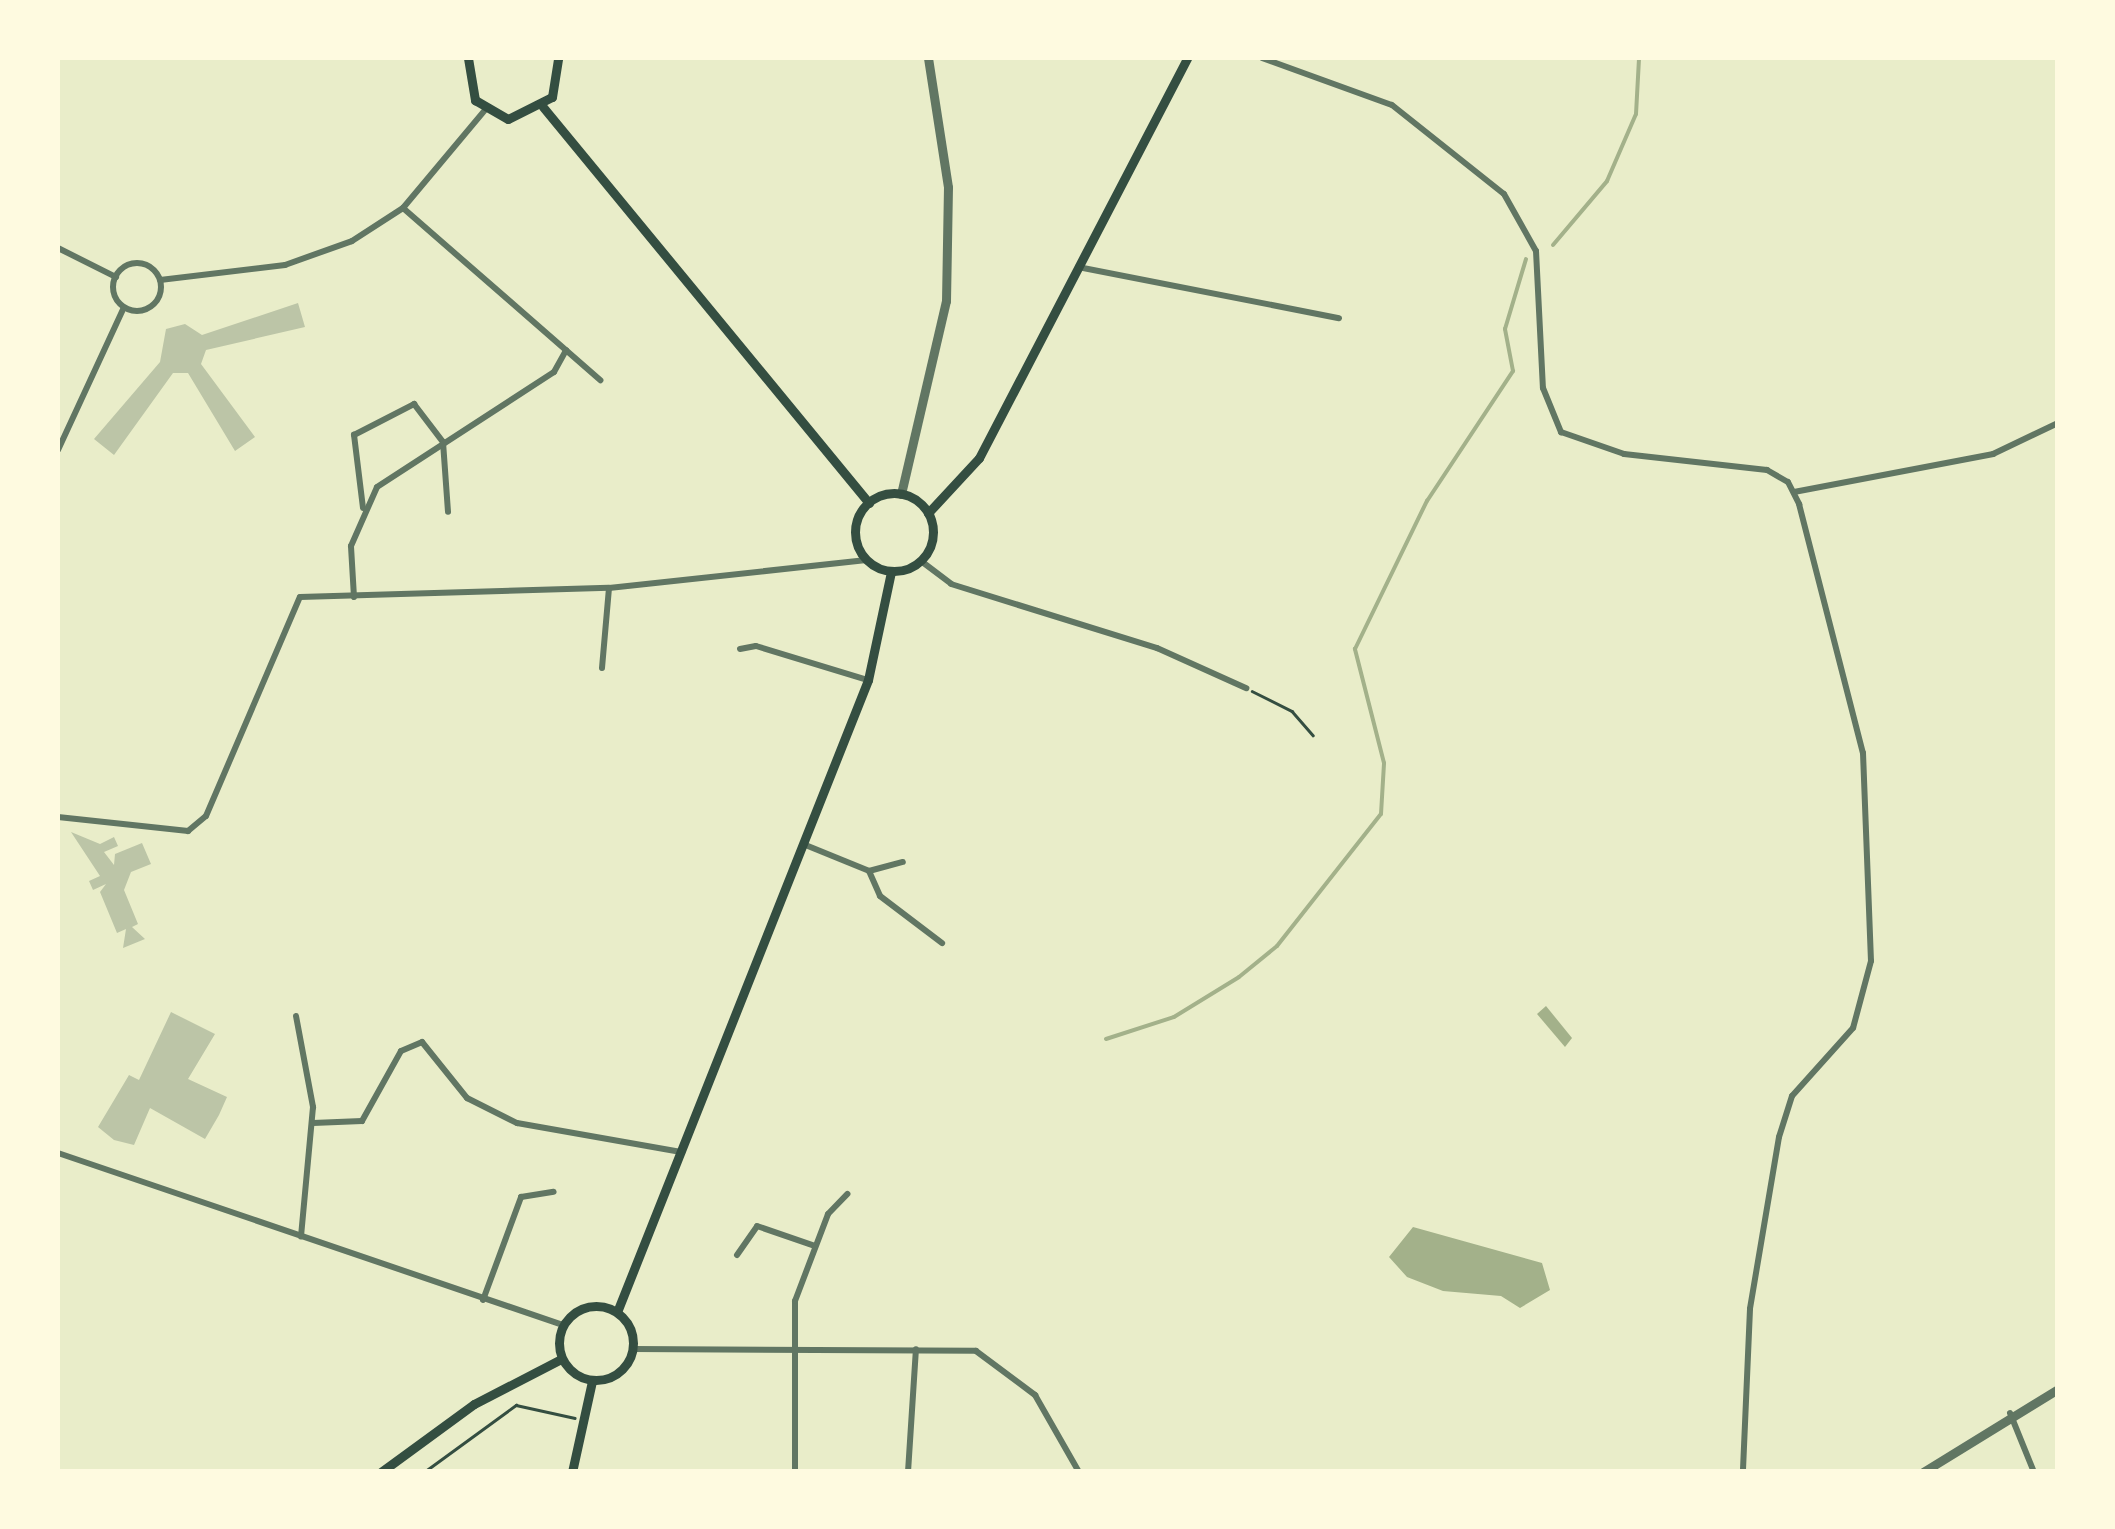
<!DOCTYPE html>
<style>
body{margin:0}
#map{position:relative;width:2115px;height:1529px;overflow:hidden;background:#e9edc9;font-family:Commissioner,sans-serif}
div>[style]{position:absolute}
.water>*{inset:0;background:#a3b18a}
.stream>*{height:4px;margin:-2px;padding:0 2px;transform-origin:2px;border-radius:2px;background:#a3b18a}
.building>*{inset:0;background:#bcc5a7}
.path>*{height:2.5px;margin:-1.25px;padding:0 1.25px;transform-origin:1.25px;border-radius:1.25px;background:#344e41}
.minor>*{height:6px;margin:-3px;padding:0 3px;transform-origin:3px;border-radius:3px;background:#617663}
.minor>.ring{margin:-3px;padding:0;box-sizing:content-box;background:none;border:6px solid #617663;border-radius:50%}
.tertiary>*{height:9px;margin:-4.5px;padding:0 4.5px;transform-origin:4.5px;border-radius:4.5px;background:#617663}
.secondary>*{height:9px;margin:-4.5px;padding:0 4.5px;transform-origin:4.5px;border-radius:4.5px;background:#344e41}
.secondary>.ring{margin:-4.5px;padding:0;box-sizing:content-box;background:none;border:9px solid #344e41;border-radius:50%}
span{translate:-50% -50%;white-space:nowrap;text-align:center;line-height:1.15;-webkit-text-stroke:9px #fefae0;paint-order:stroke}
.frame{position:absolute;inset:0;border:60px solid #fefae0;pointer-events:none}
</style>
<div id="map">
<div class="water">
<i style="clip-path:polygon(1546px 1006px,1572px 1038px,1565px 1047px,1537px 1014px)"></i>
<i style="clip-path:polygon(1413px 1227px,1542px 1263px,1550px 1290px,1520px 1308px,1501px 1296px,1443px 1291px,1407px 1277px,1389px 1257px)"></i>
</div>
<div class="stream">
<i style="left:1553px;top:245px;width:84px;rotate:-49.8deg"></i>
<i style="left:1607px;top:181px;width:73px;rotate:-66.6deg"></i>
<i style="left:1636px;top:114px;width:56px;rotate:-86.9deg"></i>
<i style="left:1106px;top:1039px;width:71px;rotate:-17.9deg"></i>
<i style="left:1174px;top:1017px;width:76px;rotate:-31.6deg"></i>
<i style="left:1239px;top:977px;width:49px;rotate:-39.2deg"></i>
<i style="left:1277px;top:946px;width:168px;rotate:-51.8deg"></i>
<i style="left:1381px;top:814px;width:51px;rotate:-86.6deg"></i>
<i style="left:1384px;top:763px;width:118px;rotate:-104.3deg"></i>
<i style="left:1355px;top:649px;width:165px;rotate:-64.1deg"></i>
<i style="left:1427px;top:501px;width:156px;rotate:-56.5deg"></i>
<i style="left:1513px;top:371px;width:43px;rotate:-100.8deg"></i>
<i style="left:1505px;top:329px;width:73px;rotate:-73.3deg"></i>
</div>
<div class="building">
<i style="clip-path:polygon(298px 303px,305px 327px,206px 350px,201px 364px,255px 437px,235px 451px,188px 373px,173px 373px,114px 455px,94px 439px,160px 362px,166px 329px,185px 324px,202px 335px)"></i>
<i style="clip-path:polygon(71px 832px,100px 844px,114px 837px,118px 846px,104px 852px,114px 865px,115px 854px,142px 843px,151px 864px,131px 872px,124px 890px,138px 924px,132px 927px,145px 939px,123px 948px,126px 929px,117px 933px,100px 892px,106px 884px,93px 890px,89px 881px,100px 876px)"></i>
<i style="clip-path:polygon(171px 1012px,215px 1034px,188px 1079px,227px 1097px,219px 1115px,205px 1139px,150px 1108px,134px 1145px,114px 1140px,98px 1127px,129px 1075px,139px 1080px)"></i>
</div>
<div class="path">
<i style="left:1252px;top:691px;width:45px;rotate:26.6deg"></i>
<i style="left:1292px;top:711px;width:32px;rotate:49deg"></i>
<i style="left:424px;top:1472px;width:114px;rotate:-36.1deg"></i>
<i style="left:516px;top:1405px;width:60px;rotate:12.4deg"></i>
</div>
<div class="minor">
<i style="left:1262px;top:58px;width:138px;rotate:19.9deg"></i>
<i style="left:1392px;top:105px;width:143px;rotate:38.5deg"></i>
<i style="left:1504px;top:194px;width:65px;rotate:60.7deg"></i>
<i style="left:1536px;top:251px;width:137px;rotate:87.1deg"></i>
<i style="left:1543px;top:388px;width:48px;rotate:67.8deg"></i>
<i style="left:1561px;top:432px;width:67px;rotate:19.2deg"></i>
<i style="left:1624px;top:454px;width:144px;rotate:6.4deg"></i>
<i style="left:1767px;top:470px;width:24px;rotate:30deg"></i>
<i style="left:1788px;top:482px;width:25px;rotate:63deg"></i>
<i style="left:1799px;top:504px;width:257px;rotate:75.6deg"></i>
<i style="left:1863px;top:753px;width:208px;rotate:87.8deg"></i>
<i style="left:1871px;top:961px;width:69px;rotate:105deg"></i>
<i style="left:1853px;top:1028px;width:91px;rotate:131.9deg"></i>
<i style="left:1792px;top:1096px;width:43px;rotate:107.6deg"></i>
<i style="left:1779px;top:1137px;width:174px;rotate:99.6deg"></i>
<i style="left:1750px;top:1309px;width:163px;rotate:92.5deg"></i>
<i style="left:403px;top:208px;width:262px;rotate:41.1deg"></i>
<i style="left:58px;top:248px;width:65px;rotate:26.6deg"></i>
<i class="ring" style="left:113px;top:263px;width:42px;height:42px"></i>
<i style="left:1078px;top:267px;width:266px;rotate:11.1deg"></i>
<i style="left:160px;top:280px;width:126px;rotate:-6.8deg"></i>
<i style="left:285px;top:265px;width:71px;rotate:-19.7deg"></i>
<i style="left:352px;top:241px;width:61px;rotate:-32.9deg"></i>
<i style="left:403px;top:208px;width:128px;rotate:-50.1deg"></i>
<i style="left:58px;top:450px;width:157px;rotate:-65.2deg"></i>
<i style="left:1794px;top:492px;width:203px;rotate:-10.8deg"></i>
<i style="left:1993px;top:454px;width:72px;rotate:-25.5deg"></i>
<i style="left:363px;top:508px;width:74px;rotate:-97deg"></i>
<i style="left:354px;top:435px;width:68px;rotate:-27.3deg"></i>
<i style="left:414px;top:404px;width:48px;rotate:52.7deg"></i>
<i style="left:443px;top:442px;width:70px;rotate:85.9deg"></i>
<i style="left:921px;top:561px;width:38px;rotate:37deg"></i>
<i style="left:951px;top:584px;width:216px;rotate:17.3deg"></i>
<i style="left:1157px;top:648px;width:98px;rotate:24.2deg"></i>
<i style="left:354px;top:597px;width:51px;rotate:-93.4deg"></i>
<i style="left:351px;top:546px;width:64px;rotate:-66.2deg"></i>
<i style="left:377px;top:487px;width:211px;rotate:-33deg"></i>
<i style="left:554px;top:372px;width:25px;rotate:-61deg"></i>
<i style="left:740px;top:649px;width:16px;rotate:-11deg"></i>
<i style="left:756px;top:646px;width:117px;rotate:16.9deg"></i>
<i style="left:602px;top:668px;width:80px;rotate:-85deg"></i>
<i style="left:58px;top:817px;width:131px;rotate:6.1deg"></i>
<i style="left:188px;top:831px;width:23px;rotate:-40deg"></i>
<i style="left:206px;top:816px;width:238px;rotate:-66.8deg"></i>
<i style="left:300px;top:597px;width:309px;rotate:-1.7deg"></i>
<i style="left:609px;top:588px;width:259px;rotate:-6.2deg"></i>
<i style="left:803px;top:844px;width:71px;rotate:22.2deg"></i>
<i style="left:869px;top:871px;width:27px;rotate:66deg"></i>
<i style="left:880px;top:896px;width:78px;rotate:37.2deg"></i>
<i style="left:869px;top:871px;width:35px;rotate:-15deg"></i>
<i style="left:296px;top:1016px;width:93px;rotate:79.4deg"></i>
<i style="left:313px;top:1107px;width:130px;rotate:95.3deg"></i>
<i style="left:313px;top:1123px;width:49px;rotate:-2.3deg"></i>
<i style="left:362px;top:1121px;width:80px;rotate:-60.9deg"></i>
<i style="left:401px;top:1051px;width:23px;rotate:-23deg"></i>
<i style="left:422px;top:1042px;width:72px;rotate:51.2deg"></i>
<i style="left:467px;top:1098px;width:56px;rotate:26.6deg"></i>
<i style="left:517px;top:1123px;width:168px;rotate:10deg"></i>
<i style="left:58px;top:1153px;width:533px;rotate:18.81deg"></i>
<i style="left:737px;top:1255px;width:35px;rotate:-55deg"></i>
<i style="left:757px;top:1226px;width:61px;rotate:19deg"></i>
<i style="left:483px;top:1300px;width:110px;rotate:-69.7deg"></i>
<i style="left:521px;top:1197px;width:33px;rotate:-9deg"></i>
<i style="left:633px;top:1349px;width:343px;rotate:0.3deg"></i>
<i style="left:976px;top:1351px;width:74px;rotate:36.7deg"></i>
<i style="left:1035px;top:1395px;width:89px;rotate:60.3deg"></i>
<i style="left:2010px;top:1413px;width:64px;rotate:67.9deg"></i>
<i style="left:795px;top:1472px;width:171px;rotate:-90deg"></i>
<i style="left:795px;top:1301px;width:93px;rotate:-69.2deg"></i>
<i style="left:828px;top:1214px;width:28px;rotate:-46deg"></i>
<i style="left:908px;top:1472px;width:123px;rotate:-86.3deg"></i>
</div>
<div class="tertiary">
<i style="left:901px;top:494px;width:198px;rotate:-76.9deg"></i>
<i style="left:946px;top:301px;width:114px;rotate:-89deg"></i>
<i style="left:948px;top:187px;width:131px;rotate:-98.8deg"></i>
<i style="left:1923px;top:1472px;width:158px;rotate:-31.6deg"></i>
</div>
<div class="secondary">
<i style="left:468px;top:58px;width:43px;rotate:80.5deg"></i>
<i style="left:475px;top:100px;width:38px;rotate:30deg"></i>
<i style="left:508px;top:119px;width:49px;rotate:-26.6deg"></i>
<i style="left:552px;top:97px;width:39px;rotate:-81deg"></i>
<i style="left:543px;top:107px;width:513px;rotate:50.54deg"></i>
<i class="ring" style="left:855px;top:493px;width:69px;height:69px"></i>
<i style="left:928px;top:513px;width:75px;rotate:-47.2deg"></i>
<i style="left:979px;top:458px;width:451px;rotate:-62.5deg"></i>
<i class="ring" style="left:559px;top:1306px;width:65px;height:65px"></i>
<i style="left:617px;top:1312px;width:680px;rotate:-68.34deg"></i>
<i style="left:868px;top:680px;width:110px;rotate:-78deg"></i>
<i style="left:381px;top:1472px;width:115px;rotate:-36.2deg"></i>
<i style="left:474px;top:1404px;width:98px;rotate:-27.3deg"></i>
<i style="left:572px;top:1472px;width:93px;rotate:-77.6deg"></i>
</div>
<div class="frame"></div>
</div>
